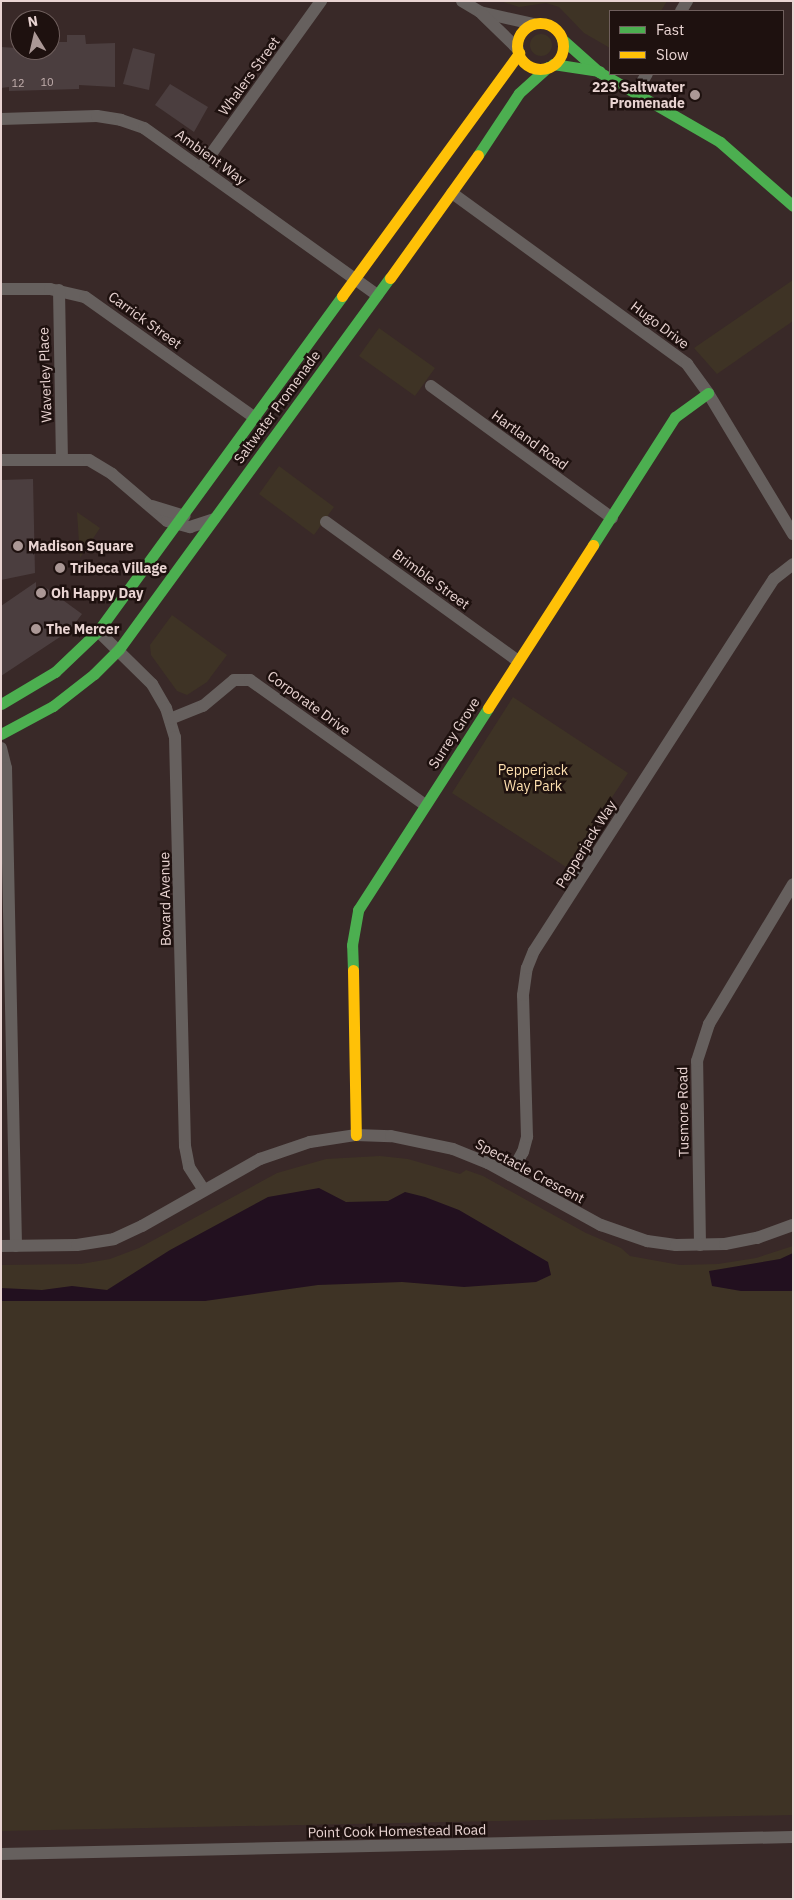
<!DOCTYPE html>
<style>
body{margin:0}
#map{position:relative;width:794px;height:1900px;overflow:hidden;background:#392928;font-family:"IBM Plex Sans",sans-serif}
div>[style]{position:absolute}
.green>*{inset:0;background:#3e3325}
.round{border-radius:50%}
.water>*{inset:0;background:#22101f}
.building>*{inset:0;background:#4b3e3f}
.street>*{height:12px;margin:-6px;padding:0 6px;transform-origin:6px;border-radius:6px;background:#66605e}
.fast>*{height:11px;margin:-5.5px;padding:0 5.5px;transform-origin:5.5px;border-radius:5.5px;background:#4caf50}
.slow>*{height:11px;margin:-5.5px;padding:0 5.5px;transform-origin:5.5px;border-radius:5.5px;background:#ffc107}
.slow>.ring{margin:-5.5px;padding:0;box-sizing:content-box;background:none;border:11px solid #ffc107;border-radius:50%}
.dots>*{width:14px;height:14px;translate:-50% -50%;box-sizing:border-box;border:2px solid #1e110f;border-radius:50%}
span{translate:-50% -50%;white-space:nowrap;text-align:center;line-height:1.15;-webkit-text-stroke:5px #1e110f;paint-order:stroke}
.number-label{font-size:11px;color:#c2aead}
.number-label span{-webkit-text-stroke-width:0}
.street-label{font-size:14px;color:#e9d4d2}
.poi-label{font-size:14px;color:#e9d4d2;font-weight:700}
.right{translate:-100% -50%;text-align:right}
.left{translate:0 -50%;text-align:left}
.park-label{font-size:14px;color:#fddfae}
.frame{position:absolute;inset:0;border:2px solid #e9d4d2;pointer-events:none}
.legend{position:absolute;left:609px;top:10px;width:175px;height:65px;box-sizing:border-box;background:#1e110f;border:1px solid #6f5f5d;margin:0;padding:6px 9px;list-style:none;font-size:15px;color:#e9d4d2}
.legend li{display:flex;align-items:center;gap:10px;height:25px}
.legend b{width:25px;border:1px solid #6f5f5d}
.north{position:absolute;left:10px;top:10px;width:50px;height:50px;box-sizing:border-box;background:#1e110f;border:1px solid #6f5f5d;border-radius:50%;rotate:351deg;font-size:14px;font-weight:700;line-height:20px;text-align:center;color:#e9d4d2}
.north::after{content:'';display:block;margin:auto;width:18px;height:22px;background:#ab9896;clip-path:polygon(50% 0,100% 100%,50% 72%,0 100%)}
</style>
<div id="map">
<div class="green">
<i style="clip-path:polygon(500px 1px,667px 1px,661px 11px,610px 11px,610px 48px,584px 33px,559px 7px,546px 3px,519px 7px)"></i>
<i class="round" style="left:530px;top:34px;width:22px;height:22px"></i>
<i style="clip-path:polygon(793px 280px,793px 321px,717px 374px,694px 348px)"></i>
<i style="clip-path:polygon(379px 328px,435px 368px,415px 396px,359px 356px)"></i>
<i style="clip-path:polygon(279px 466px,334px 507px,314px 535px,259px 494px)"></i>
<i style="clip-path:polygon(77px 512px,100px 528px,80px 558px)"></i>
<i style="clip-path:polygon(172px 615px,227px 655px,207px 682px,187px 695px,177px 691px,151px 655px,150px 645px)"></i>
<i style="clip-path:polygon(513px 697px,628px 773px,566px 867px,452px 793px)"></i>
<i style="clip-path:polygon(380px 1156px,408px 1159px,460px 1174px,466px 1170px,483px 1176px,586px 1233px,621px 1248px,630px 1256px,680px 1265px,718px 1264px,756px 1258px,793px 1246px,793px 1815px,1px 1831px,1px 1265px,81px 1264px,110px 1259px,139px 1248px,277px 1173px,326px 1159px)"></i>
</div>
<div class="water">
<i style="clip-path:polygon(319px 1188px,346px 1202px,388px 1201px,405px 1192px,425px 1197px,459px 1210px,548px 1262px,551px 1275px,536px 1282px,464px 1287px,402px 1282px,318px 1285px,205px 1301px,1px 1301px,1px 1288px,42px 1290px,72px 1286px,107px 1290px,170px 1250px,268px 1197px)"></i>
<i style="clip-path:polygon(793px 1253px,793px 1291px,741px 1291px,712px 1286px,709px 1271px,780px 1259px)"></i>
</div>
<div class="building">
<i style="clip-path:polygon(67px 35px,85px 35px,86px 44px,115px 43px,115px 87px,79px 85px,79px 89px,9px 91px,9px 87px,1px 88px,1px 47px,50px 50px,50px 42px,67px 42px)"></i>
<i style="clip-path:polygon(133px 48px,155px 54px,149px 90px,123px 84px)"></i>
<i style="clip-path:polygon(170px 84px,208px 107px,194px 132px,155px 105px)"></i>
<i style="clip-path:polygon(33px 479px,35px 573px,1px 580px,1px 480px)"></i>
<i style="clip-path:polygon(36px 582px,36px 589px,45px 587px,82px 614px,69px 631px,1px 676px,1px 606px)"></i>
</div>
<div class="street">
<i style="left:462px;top:1px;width:21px;rotate:31deg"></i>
<i style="left:480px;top:12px;width:54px;rotate:12.8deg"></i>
<i style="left:681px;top:11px;width:12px;rotate:-59deg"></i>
<i style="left:482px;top:14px;width:50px;rotate:44.2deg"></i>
<i style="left:636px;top:92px;width:21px;rotate:-59deg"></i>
<i style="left:1px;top:119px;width:96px;rotate:-1.8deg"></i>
<i style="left:97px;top:116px;width:24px;rotate:9deg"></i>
<i style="left:121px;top:120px;width:24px;rotate:19deg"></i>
<i style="left:144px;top:128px;width:287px;rotate:35.6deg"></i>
<i style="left:201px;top:168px;width:206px;rotate:-54.3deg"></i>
<i style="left:452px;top:193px;width:291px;rotate:36deg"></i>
<i style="left:687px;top:364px;width:36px;rotate:54deg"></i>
<i style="left:708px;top:393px;width:165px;rotate:58.9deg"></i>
<i style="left:1px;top:289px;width:49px"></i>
<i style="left:50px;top:289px;width:36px;rotate:13deg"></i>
<i style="left:85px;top:297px;width:209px;rotate:35.4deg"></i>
<i style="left:59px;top:290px;width:168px;rotate:89deg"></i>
<i style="left:431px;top:386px;width:224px;rotate:36.1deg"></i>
<i style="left:1px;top:460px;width:88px"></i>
<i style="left:89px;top:460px;width:27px;rotate:31deg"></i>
<i style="left:112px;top:474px;width:72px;rotate:40.5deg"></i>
<i style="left:167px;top:521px;width:24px;rotate:15deg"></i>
<i style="left:190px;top:527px;width:25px;rotate:-18deg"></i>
<i style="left:152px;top:506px;width:34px;rotate:17deg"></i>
<i style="left:326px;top:522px;width:237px;rotate:35.9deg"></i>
<i style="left:98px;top:631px;width:76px;rotate:44.5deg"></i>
<i style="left:152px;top:684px;width:28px;rotate:60deg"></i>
<i style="left:166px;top:708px;width:30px;rotate:73deg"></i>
<i style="left:175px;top:737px;width:409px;rotate:88.6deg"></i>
<i style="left:185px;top:1146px;width:21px;rotate:79deg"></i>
<i style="left:189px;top:1167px;width:27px;rotate:57deg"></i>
<i style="left:170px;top:719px;width:35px;rotate:-22deg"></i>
<i style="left:203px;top:706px;width:40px;rotate:-40deg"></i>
<i style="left:234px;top:680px;width:16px"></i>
<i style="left:250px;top:680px;width:215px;rotate:35.5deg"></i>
<i style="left:1px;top:748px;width:21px;rotate:76deg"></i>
<i style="left:6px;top:768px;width:478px;rotate:88.8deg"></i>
<i style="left:510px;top:1175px;width:26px;rotate:-61deg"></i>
<i style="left:523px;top:1152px;width:16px;rotate:-75deg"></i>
<i style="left:527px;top:1137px;width:142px;rotate:-91.6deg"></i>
<i style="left:523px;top:995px;width:27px;rotate:-82deg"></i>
<i style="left:527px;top:968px;width:18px;rotate:-68deg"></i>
<i style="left:534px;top:951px;width:443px;rotate:-57.2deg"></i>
<i style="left:774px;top:579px;width:24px;rotate:-38deg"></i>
<i style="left:700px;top:1245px;width:184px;rotate:-90.9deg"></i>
<i style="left:697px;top:1061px;width:39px;rotate:-72deg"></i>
<i style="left:709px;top:1024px;width:163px;rotate:-59deg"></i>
<i style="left:1px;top:1246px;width:76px;rotate:-0.8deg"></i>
<i style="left:77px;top:1245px;width:37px;rotate:-9deg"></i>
<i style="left:114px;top:1239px;width:31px;rotate:-25deg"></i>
<i style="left:142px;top:1226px;width:136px;rotate:-29.6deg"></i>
<i style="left:260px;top:1159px;width:53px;rotate:-18.8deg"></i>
<i style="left:310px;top:1142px;width:47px;rotate:-8.7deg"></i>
<i style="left:356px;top:1135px;width:35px;rotate:2deg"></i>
<i style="left:391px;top:1136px;width:63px;rotate:11.8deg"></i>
<i style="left:453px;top:1149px;width:38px;rotate:22deg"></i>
<i style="left:488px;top:1163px;width:129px;rotate:28.8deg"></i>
<i style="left:601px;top:1225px;width:49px;rotate:19.2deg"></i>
<i style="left:647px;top:1241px;width:29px;rotate:8deg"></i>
<i style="left:676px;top:1245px;width:49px;rotate:-1.2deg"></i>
<i style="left:725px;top:1244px;width:33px;rotate:-11deg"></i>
<i style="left:757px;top:1238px;width:38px;rotate:-20deg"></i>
<i style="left:1px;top:1854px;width:792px;rotate:-1.23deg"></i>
</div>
<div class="fast">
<i style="left:562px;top:39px;width:50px;rotate:41.7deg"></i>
<i style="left:599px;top:72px;width:140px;rotate:30deg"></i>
<i style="left:720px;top:142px;width:97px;rotate:41.2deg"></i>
<i style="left:553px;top:64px;width:47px;rotate:8.7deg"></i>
<i style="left:478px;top:155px;width:74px;rotate:-56.5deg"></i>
<i style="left:519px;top:93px;width:39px;rotate:-42deg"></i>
<i style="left:593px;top:545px;width:152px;rotate:-57.4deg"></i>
<i style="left:675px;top:417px;width:41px;rotate:-36deg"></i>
<i style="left:1px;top:704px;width:63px;rotate:-30.7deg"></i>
<i style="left:55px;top:672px;width:59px;rotate:-43.6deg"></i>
<i style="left:98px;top:631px;width:414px;rotate:-53.9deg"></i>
<i style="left:1px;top:734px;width:59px;rotate:-28.3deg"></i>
<i style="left:53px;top:706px;width:52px;rotate:-38deg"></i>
<i style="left:94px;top:674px;width:35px;rotate:-45deg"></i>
<i style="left:119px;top:649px;width:459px;rotate:-53.9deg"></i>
<i style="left:353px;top:970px;width:25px;rotate:-92deg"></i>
<i style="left:352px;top:945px;width:36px;rotate:-80deg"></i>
<i style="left:358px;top:910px;width:240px;rotate:-57.2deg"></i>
</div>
<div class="slow">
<i class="ring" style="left:517px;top:23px;width:35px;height:35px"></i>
<i style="left:390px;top:278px;width:151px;rotate:-54.4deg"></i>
<i style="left:342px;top:296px;width:301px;rotate:-53.9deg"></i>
<i style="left:488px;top:708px;width:194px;rotate:-57.2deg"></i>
<i style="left:353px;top:970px;width:165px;rotate:89deg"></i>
</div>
<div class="dots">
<i style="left:695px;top:95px;background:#ab9896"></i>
<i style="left:18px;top:546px;background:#ab9896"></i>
<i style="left:60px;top:568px;background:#ab9896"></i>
<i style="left:41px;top:593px;background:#ab9896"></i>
<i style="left:36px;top:629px;background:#ab9896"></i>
</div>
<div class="number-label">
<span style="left:47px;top:82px">10</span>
<span style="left:18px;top:83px">12</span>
</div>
<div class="street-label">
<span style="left:249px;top:76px;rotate:-54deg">Whalers Street</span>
<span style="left:211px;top:157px;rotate:36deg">Ambient Way</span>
<span style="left:145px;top:320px;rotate:36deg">Carrick Street</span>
<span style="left:660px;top:325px;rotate:37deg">Hugo Drive</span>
<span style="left:45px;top:375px;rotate:-92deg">Waverley Place</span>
<span style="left:277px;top:407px;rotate:-54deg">Saltwater Promenade</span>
<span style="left:530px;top:440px;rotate:36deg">Hartland Road</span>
<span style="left:431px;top:579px;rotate:36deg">Brimble Street</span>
<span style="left:309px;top:703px;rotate:36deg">Corporate Drive</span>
<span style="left:454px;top:733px;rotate:-57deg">Surrey Grove</span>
<span style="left:586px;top:844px;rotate:-58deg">Pepperjack Way</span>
<span style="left:165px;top:899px;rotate:-91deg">Bovard Avenue</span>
<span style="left:683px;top:1112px;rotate:-91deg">Tusmore Road</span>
<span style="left:530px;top:1171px;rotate:28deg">Spectacle Crescent</span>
<span style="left:397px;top:1831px;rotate:-1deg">Point Cook Homestead Road</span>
</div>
<div class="poi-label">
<span class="right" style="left:685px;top:95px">223 Saltwater<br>Promenade</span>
<span class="left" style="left:28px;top:546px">Madison Square</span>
<span class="left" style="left:70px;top:568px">Tribeca Village</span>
<span class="left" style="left:51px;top:593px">Oh Happy Day</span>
<span class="left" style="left:46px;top:629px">The Mercer</span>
</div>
<div class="park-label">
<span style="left:533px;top:778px">Pepperjack<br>Way Park</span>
</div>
<div class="frame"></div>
<ul class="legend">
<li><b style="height:6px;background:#4caf50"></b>Fast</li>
<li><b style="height:6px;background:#ffc107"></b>Slow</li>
</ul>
<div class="north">N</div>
</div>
